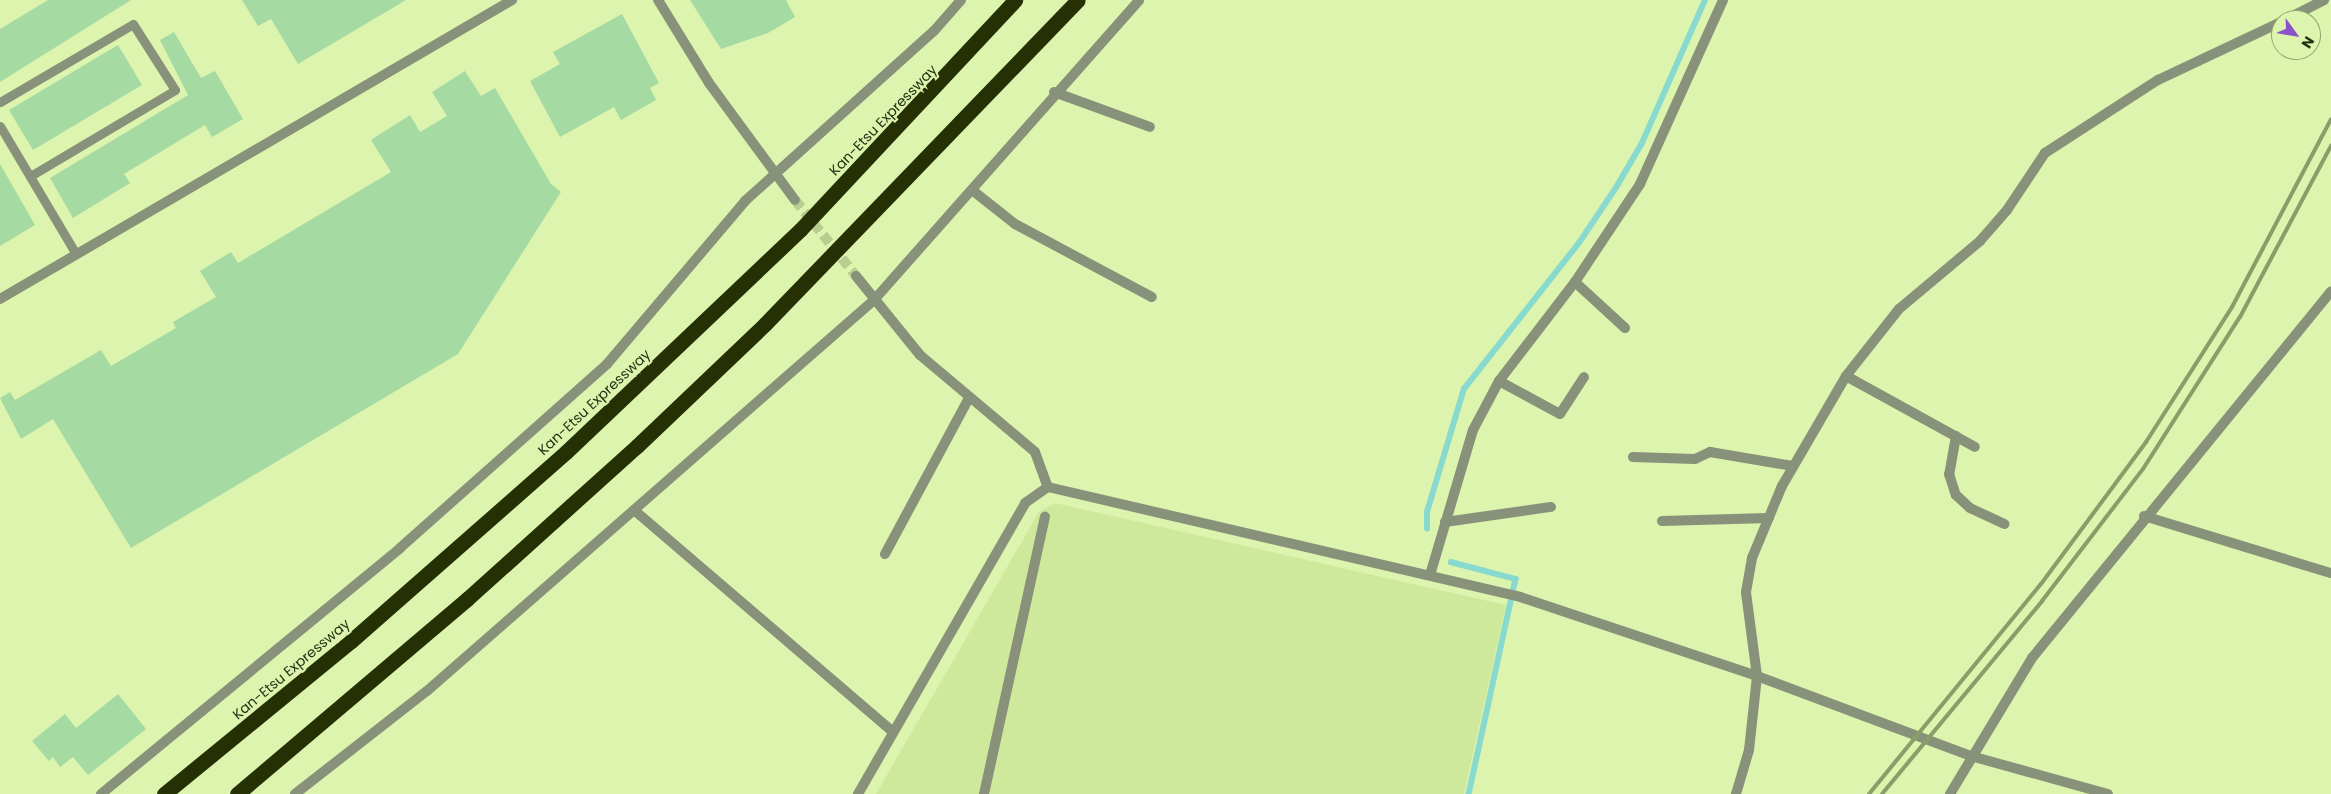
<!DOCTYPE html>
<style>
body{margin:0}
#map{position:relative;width:2331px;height:794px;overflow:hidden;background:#dcf4ae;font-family:Poppins,sans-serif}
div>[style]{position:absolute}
.built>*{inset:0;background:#cee99b}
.stream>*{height:5.5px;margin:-2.75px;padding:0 2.75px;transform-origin:2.75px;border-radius:2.75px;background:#87dacd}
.building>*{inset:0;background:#a5daa2}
.tertiary-tunnel>*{height:10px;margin-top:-5px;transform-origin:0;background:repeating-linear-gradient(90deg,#b8cd8f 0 10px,transparent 0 15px)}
.service>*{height:9px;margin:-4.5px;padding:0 4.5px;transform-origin:4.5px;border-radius:4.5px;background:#889179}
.minor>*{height:10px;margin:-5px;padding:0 5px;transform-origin:5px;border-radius:5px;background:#889179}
.tertiary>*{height:10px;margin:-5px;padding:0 5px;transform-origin:5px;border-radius:5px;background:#889179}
.motorway>*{height:15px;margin:-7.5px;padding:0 7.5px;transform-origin:7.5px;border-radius:7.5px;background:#253105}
.rail>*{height:4px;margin:-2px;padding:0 2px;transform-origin:2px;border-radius:2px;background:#8a9c68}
span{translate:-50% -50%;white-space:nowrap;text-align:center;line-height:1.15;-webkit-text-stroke:4px #dcf4ae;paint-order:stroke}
.street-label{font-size:14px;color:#273014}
.north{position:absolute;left:2271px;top:10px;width:50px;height:50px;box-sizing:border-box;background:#dcf4ae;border:1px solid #94a670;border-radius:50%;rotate:122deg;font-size:14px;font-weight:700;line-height:20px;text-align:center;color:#273014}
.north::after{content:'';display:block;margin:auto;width:18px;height:22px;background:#8b51c8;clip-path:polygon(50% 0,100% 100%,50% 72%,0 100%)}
</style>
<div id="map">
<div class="built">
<i style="clip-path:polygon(1055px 503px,1506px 605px,1464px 794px,876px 794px,1039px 512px)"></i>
</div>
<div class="stream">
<i style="left:1427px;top:529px;width:17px;rotate:-90deg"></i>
<i style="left:1427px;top:512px;width:128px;rotate:-73.3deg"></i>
<i style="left:1464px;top:389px;width:186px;rotate:-51.8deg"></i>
<i style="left:1579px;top:243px;width:69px;rotate:-56.3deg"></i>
<i style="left:1617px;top:186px;width:50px;rotate:-59.8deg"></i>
<i style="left:1642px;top:143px;width:156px;rotate:-66.2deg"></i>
<i style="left:1451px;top:562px;width:67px;rotate:14.7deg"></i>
<i style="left:1516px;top:579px;width:220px;rotate:102.3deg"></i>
</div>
<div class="building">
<i style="clip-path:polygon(48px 0,131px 0,0 82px,0 29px)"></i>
<i style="clip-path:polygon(242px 0,406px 0,298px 64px,271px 19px,258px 26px)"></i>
<i style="clip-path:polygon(690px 0,786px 0,795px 17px,768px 33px,721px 49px)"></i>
<i style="clip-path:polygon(622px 14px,659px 83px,650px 88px,656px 100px,621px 120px,614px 107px,560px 137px,530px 81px,560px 64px,553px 52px)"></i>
<i style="clip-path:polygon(174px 32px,201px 78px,215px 71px,243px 119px,212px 137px,205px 125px,124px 174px,130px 183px,73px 218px,50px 178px,188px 95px,160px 40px)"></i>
<i style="clip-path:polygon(118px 45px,142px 85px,33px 150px,9px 110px)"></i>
<i style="clip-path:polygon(465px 71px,481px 96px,495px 88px,551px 184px,561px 192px,458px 354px,131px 548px,53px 419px,21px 439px,0 398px,10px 392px,15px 400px,101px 350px,111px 366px,176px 328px,173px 322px,216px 297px,200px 271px,231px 252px,238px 263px,391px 172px,371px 140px,410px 115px,420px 132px,447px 116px,432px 92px)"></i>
<i style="clip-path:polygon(0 164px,35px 225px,0 246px)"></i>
<i style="clip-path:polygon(118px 694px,146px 729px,88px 775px,73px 757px,60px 767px,53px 757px,49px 761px,32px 741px,65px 714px,76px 728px)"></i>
</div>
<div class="tertiary-tunnel">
<i style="left:795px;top:200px;width:97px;rotate:51.2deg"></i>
</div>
<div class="service">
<i style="left:0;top:102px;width:154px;rotate:-30.4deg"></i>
<i style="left:133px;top:24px;width:78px;rotate:57.5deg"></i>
<i style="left:175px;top:90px;width:169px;rotate:149.3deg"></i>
<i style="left:0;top:126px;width:149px;rotate:59.3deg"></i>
</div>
<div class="minor">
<i style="left:2285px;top:20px;width:44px;rotate:-27.1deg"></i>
<i style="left:1054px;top:92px;width:102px;rotate:20deg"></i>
<i style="left:972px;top:190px;width:55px;rotate:38.3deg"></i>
<i style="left:1015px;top:224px;width:155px;rotate:28.1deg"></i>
<i style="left:1575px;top:282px;width:68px;rotate:42.6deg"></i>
<i style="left:1846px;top:376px;width:147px;rotate:28.8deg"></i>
<i style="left:1499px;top:381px;width:69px;rotate:28.4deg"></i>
<i style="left:1560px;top:414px;width:44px;rotate:-57deg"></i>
<i style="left:1956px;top:436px;width:39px;rotate:100deg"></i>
<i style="left:1949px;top:474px;width:22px;rotate:72deg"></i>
<i style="left:1956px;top:495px;width:19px;rotate:43deg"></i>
<i style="left:1970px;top:508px;width:38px;rotate:25deg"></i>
<i style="left:1633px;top:457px;width:62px;rotate:1.8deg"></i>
<i style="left:1695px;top:459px;width:17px;rotate:-25deg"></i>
<i style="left:1710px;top:452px;width:84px;rotate:9.6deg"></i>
<i style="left:634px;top:510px;width:341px;rotate:40.6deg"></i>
<i style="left:2144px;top:516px;width:195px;rotate:17deg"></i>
<i style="left:1662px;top:521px;width:107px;rotate:-1.6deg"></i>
<i style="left:1445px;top:522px;width:107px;rotate:-8.1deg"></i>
<i style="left:885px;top:554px;width:177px;rotate:-61.7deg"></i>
<i style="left:1430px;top:575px;width:151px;rotate:-73.5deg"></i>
<i style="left:1473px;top:430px;width:55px;rotate:-62deg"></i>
<i style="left:1499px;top:381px;width:125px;rotate:-52.5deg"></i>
<i style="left:1575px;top:282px;width:118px;rotate:-56.4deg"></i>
<i style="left:1640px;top:184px;width:202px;rotate:-65.7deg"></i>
<i style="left:101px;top:794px;width:387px;rotate:-39.4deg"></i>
<i style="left:400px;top:548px;width:277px;rotate:-41.6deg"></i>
<i style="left:607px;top:364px;width:214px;rotate:-49.7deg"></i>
<i style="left:745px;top:201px;width:254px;rotate:-42deg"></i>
<i style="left:934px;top:31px;width:41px;rotate:-48.9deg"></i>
<i style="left:295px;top:794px;width:167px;rotate:-38deg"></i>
<i style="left:427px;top:691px;width:594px;rotate:-41.18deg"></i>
<i style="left:874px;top:300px;width:400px;rotate:-48.5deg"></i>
<i style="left:984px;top:794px;width:284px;rotate:-77.6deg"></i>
<i style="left:1736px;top:794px;width:46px;rotate:-73.5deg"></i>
<i style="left:1749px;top:750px;width:74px;rotate:-83.8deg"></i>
<i style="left:1757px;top:676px;width:85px;rotate:-97.5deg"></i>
<i style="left:1746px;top:592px;width:35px;rotate:-80deg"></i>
<i style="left:1752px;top:558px;width:78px;rotate:-67.4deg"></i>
<i style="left:1782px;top:486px;width:127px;rotate:-59.8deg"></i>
<i style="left:1846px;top:376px;width:85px;rotate:-51.7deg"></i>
<i style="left:1899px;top:309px;width:106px;rotate:-40deg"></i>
<i style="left:1980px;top:241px;width:41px;rotate:-48.9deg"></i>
<i style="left:2007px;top:210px;width:69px;rotate:-56.3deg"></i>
<i style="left:2045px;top:153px;width:135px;rotate:-32.9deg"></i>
<i style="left:2158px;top:80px;width:136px;rotate:-25.2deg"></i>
</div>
<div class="tertiary">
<i style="left:658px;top:0;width:97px;rotate:58.4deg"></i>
<i style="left:709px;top:83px;width:145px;rotate:53.7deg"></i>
<i style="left:856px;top:276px;width:102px;rotate:51deg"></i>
<i style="left:920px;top:355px;width:150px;rotate:40.1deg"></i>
<i style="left:1035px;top:452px;width:37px;rotate:70deg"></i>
<i style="left:0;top:299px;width:593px;rotate:-30.28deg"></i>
<i style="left:858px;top:794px;width:336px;rotate:-60.1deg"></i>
<i style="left:1025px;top:503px;width:28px;rotate:-35deg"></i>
<i style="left:1048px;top:487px;width:485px;rotate:13.1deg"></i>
<i style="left:1520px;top:597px;width:250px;rotate:18.4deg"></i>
<i style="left:1757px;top:676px;width:228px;rotate:20.5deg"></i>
<i style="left:1971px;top:756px;width:142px;rotate:15.5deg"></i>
<i style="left:1950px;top:794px;width:159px;rotate:-58.9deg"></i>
<i style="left:2032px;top:658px;width:473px;rotate:-50.8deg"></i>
</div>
<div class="motorway">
<i style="left:164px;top:794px;width:242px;rotate:-39.3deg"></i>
<i style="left:351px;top:641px;width:286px;rotate:-41.3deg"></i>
<i style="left:566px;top:452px;width:323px;rotate:-43.5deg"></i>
<i style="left:800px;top:230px;width:315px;rotate:-46.9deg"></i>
<i style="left:237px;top:794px;width:302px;rotate:-40.3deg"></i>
<i style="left:467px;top:599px;width:229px;rotate:-42deg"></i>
<i style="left:637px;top:446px;width:177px;rotate:-43.6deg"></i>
<i style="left:765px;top:324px;width:450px;rotate:-46deg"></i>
</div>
<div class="rail">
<i style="left:1869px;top:794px;width:271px;rotate:-50.7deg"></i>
<i style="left:2041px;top:584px;width:177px;rotate:-53.5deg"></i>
<i style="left:2146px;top:442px;width:160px;rotate:-57.5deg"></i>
<i style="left:2232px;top:307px;width:212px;rotate:-62.2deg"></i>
<i style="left:1882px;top:794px;width:251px;rotate:-50.3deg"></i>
<i style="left:2042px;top:601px;width:166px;rotate:-52.6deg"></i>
<i style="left:2143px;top:469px;width:180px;rotate:-57.5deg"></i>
<i style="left:2240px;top:317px;width:194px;rotate:-62deg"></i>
</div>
<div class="street-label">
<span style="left:883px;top:120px;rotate:-46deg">Kan-Etsu Expressway</span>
<span style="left:594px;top:402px;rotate:-43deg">Kan-Etsu Expressway</span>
<span style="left:291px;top:669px;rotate:-40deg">Kan-Etsu Expressway</span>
</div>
<div class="north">N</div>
</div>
